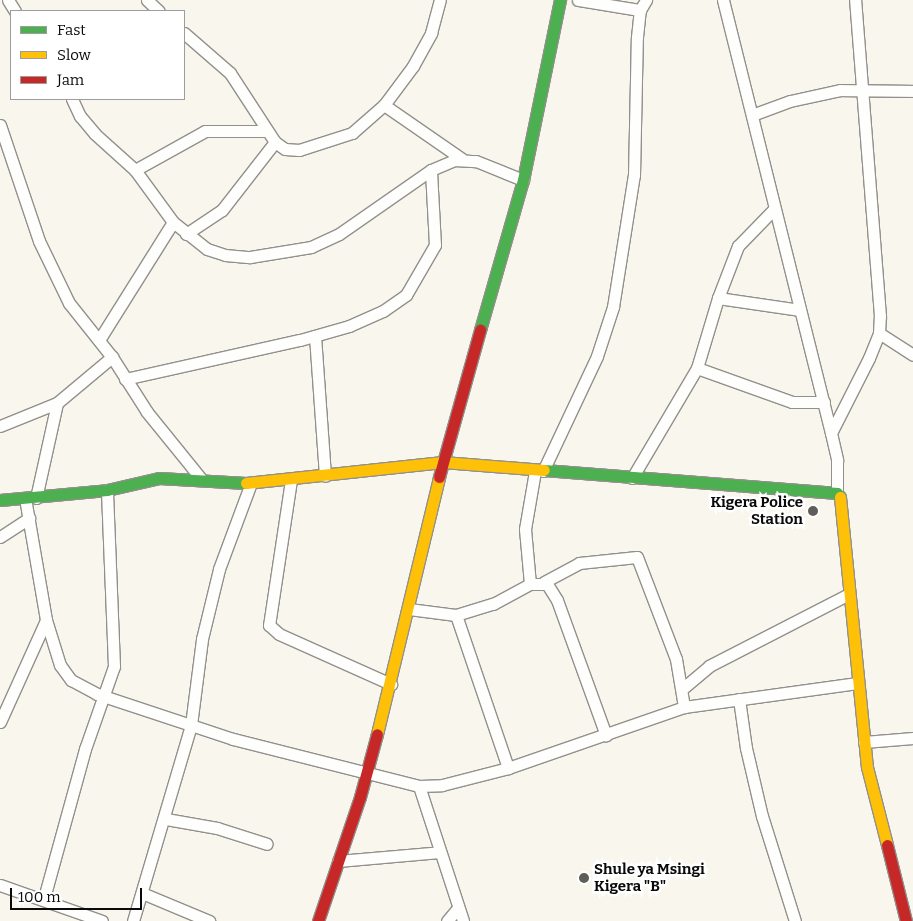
<!DOCTYPE html>
<style>
body{margin:0}
#map{position:relative;width:913px;height:921px;overflow:hidden;background:#f9f6ed;font-family:Bitter,serif}
div>[style]{position:absolute}
.roads{filter:drop-shadow(1px 0 #92908c) drop-shadow(-1px 0 #92908c) drop-shadow(0 1px #92908c) drop-shadow(0 -1px #92908c)}
.street>*{height:11px;margin:-5.5px;padding:0 5.5px;transform-origin:5.5px;border-radius:5.5px;background:#fefefc}
.fast>*{height:11px;margin:-5.5px;padding:0 5.5px;transform-origin:5.5px;border-radius:5.5px;background:#4caf50}
.slow>*{height:11px;margin:-5.5px;padding:0 5.5px;transform-origin:5.5px;border-radius:5.5px;background:#ffc107}
.jam>*{height:11px;margin:-5.5px;padding:0 5.5px;transform-origin:5.5px;border-radius:5.5px;background:#c62828}
.dots>*{width:14px;height:14px;translate:-50% -50%;box-sizing:border-box;border:2px solid #fff;border-radius:50%}
span{translate:-50% -50%;white-space:nowrap;text-align:center;line-height:1.15;-webkit-text-stroke:5px #fff;paint-order:stroke}
.poi-label{font-size:15px;color:#0a0a0a;font-weight:700}
.right{translate:-100% -50%;text-align:right}
.left{translate:0 -50%;text-align:left}
.legend{position:absolute;left:10px;top:10px;width:175px;height:90px;box-sizing:border-box;background:#fff;border:1px solid #9d9d9d;margin:0;padding:6px 9px;list-style:none;font-size:15px;color:#0a0a0a}
.legend li{display:flex;align-items:center;gap:10px;height:25px}
.legend b{width:25px;border:1px solid #9d9d9d}
.scale{position:absolute;left:10px;top:888px;width:132px;height:22px;box-sizing:border-box;border:2px solid #0a0a0a;border-top:0;padding-left:6px;font-size:15px;line-height:18px;white-space:nowrap;color:#0a0a0a;-webkit-text-stroke:4px #fff;paint-order:stroke}
</style>
<div id="map">
<div class="roads">
<div class="street">
<i style="left:8px;top:0;width:13px;rotate:58deg"></i>
<i style="left:147px;top:0;width:16px;rotate:43deg"></i>
<i style="left:578px;top:0;width:63px;rotate:9.2deg"></i>
<i style="left:723px;top:0;width:446px;rotate:76deg"></i>
<i style="left:831px;top:433px;width:28px;rotate:77deg"></i>
<i style="left:837px;top:460px;width:33px;rotate:90deg"></i>
<i style="left:184px;top:33px;width:61px;rotate:41deg"></i>
<i style="left:230px;top:73px;width:82px;rotate:56.9deg"></i>
<i style="left:275px;top:142px;width:12px;rotate:35deg"></i>
<i style="left:285px;top:149px;width:14px;rotate:4deg"></i>
<i style="left:299px;top:150px;width:56px;rotate:-17.8deg"></i>
<i style="left:352px;top:133px;width:43px;rotate:-41.2deg"></i>
<i style="left:384px;top:105px;width:49px;rotate:-53.4deg"></i>
<i style="left:413px;top:66px;width:38px;rotate:-61deg"></i>
<i style="left:431px;top:33px;width:34px;rotate:-75deg"></i>
<i style="left:72px;top:99px;width:19px;rotate:65deg"></i>
<i style="left:80px;top:116px;width:23px;rotate:50deg"></i>
<i style="left:95px;top:134px;width:54px;rotate:42deg"></i>
<i style="left:135px;top:170px;width:64px;rotate:53.8deg"></i>
<i style="left:173px;top:222px;width:43px;rotate:38.5deg"></i>
<i style="left:207px;top:249px;width:19px;rotate:18deg"></i>
<i style="left:225px;top:255px;width:25px;rotate:5deg"></i>
<i style="left:250px;top:257px;width:62px;rotate:-9.3deg"></i>
<i style="left:311px;top:247px;width:31px;rotate:-25deg"></i>
<i style="left:339px;top:234px;width:112px;rotate:-34.8deg"></i>
<i style="left:431px;top:170px;width:25px;rotate:-23deg"></i>
<i style="left:454px;top:160px;width:22px;rotate:3deg"></i>
<i style="left:476px;top:161px;width:51px;rotate:22deg"></i>
<i style="left:384px;top:105px;width:95px;rotate:34.7deg"></i>
<i style="left:752px;top:115px;width:40px;rotate:-20.2deg"></i>
<i style="left:790px;top:101px;width:51px;rotate:-12.4deg"></i>
<i style="left:840px;top:90px;width:73px;rotate:0.8deg"></i>
<i style="left:0;top:125px;width:122px;rotate:71.4deg"></i>
<i style="left:39px;top:241px;width:69px;rotate:64.2deg"></i>
<i style="left:69px;top:303px;width:69px;rotate:51.5deg"></i>
<i style="left:112px;top:357px;width:65px;rotate:57.5deg"></i>
<i style="left:147px;top:412px;width:87px;rotate:51deg"></i>
<i style="left:135px;top:170px;width:80px;rotate:-29.1deg"></i>
<i style="left:205px;top:131px;width:62px"></i>
<i style="left:186px;top:234px;width:43px;rotate:-33.7deg"></i>
<i style="left:222px;top:210px;width:86px;rotate:-52.1deg"></i>
<i style="left:718px;top:298px;width:83px;rotate:8.3deg"></i>
<i style="left:879px;top:333px;width:40px;rotate:32.9deg"></i>
<i style="left:315px;top:336px;width:140px;rotate:85.9deg"></i>
<i style="left:99px;top:340px;width:139px;rotate:-57.9deg"></i>
<i style="left:697px;top:368px;width:101px;rotate:19.7deg"></i>
<i style="left:792px;top:402px;width:32px"></i>
<i style="left:125px;top:379px;width:179px;rotate:-12.6deg"></i>
<i style="left:300px;top:340px;width:51px;rotate:-15.9deg"></i>
<i style="left:349px;top:326px;width:37px;rotate:-24deg"></i>
<i style="left:383px;top:311px;width:28px;rotate:-35deg"></i>
<i style="left:406px;top:295px;width:58px;rotate:-59.9deg"></i>
<i style="left:435px;top:245px;width:75px;rotate:-93.1deg"></i>
<i style="left:0;top:426px;width:61px;rotate:-22deg"></i>
<i style="left:57px;top:403px;width:72px;rotate:-39.9deg"></i>
<i style="left:831px;top:433px;width:84px;rotate:-63.1deg"></i>
<i style="left:869px;top:358px;width:27px;rotate:-68deg"></i>
<i style="left:879px;top:333px;width:17px;rotate:-87deg"></i>
<i style="left:880px;top:316px;width:317px;rotate:-94.5deg"></i>
<i style="left:543px;top:471px;width:127px;rotate:-64.8deg"></i>
<i style="left:597px;top:356px;width:52px;rotate:-71.9deg"></i>
<i style="left:613px;top:307px;width:134px;rotate:-81deg"></i>
<i style="left:634px;top:175px;width:138px;rotate:-88.8deg"></i>
<i style="left:637px;top:37px;width:27px;rotate:-84deg"></i>
<i style="left:640px;top:10px;width:12px;rotate:-59deg"></i>
<i style="left:632px;top:478px;width:128px;rotate:-59.4deg"></i>
<i style="left:697px;top:368px;width:73px;rotate:-73.3deg"></i>
<i style="left:718px;top:298px;width:56px;rotate:-69deg"></i>
<i style="left:738px;top:246px;width:52px;rotate:-45.8deg"></i>
<i style="left:291px;top:480px;width:147px;rotate:98.6deg"></i>
<i style="left:269px;top:625px;width:13px;rotate:42deg"></i>
<i style="left:279px;top:634px;width:123px;rotate:24.1deg"></i>
<i style="left:25px;top:498px;width:124px;rotate:80.2deg"></i>
<i style="left:46px;top:620px;width:47px;rotate:72.7deg"></i>
<i style="left:60px;top:665px;width:19px;rotate:54deg"></i>
<i style="left:71px;top:680px;width:30px;rotate:28deg"></i>
<i style="left:97px;top:694px;width:143px;rotate:18.3deg"></i>
<i style="left:233px;top:739px;width:192px;rotate:14.2deg"></i>
<i style="left:419px;top:786px;width:142px;rotate:71.9deg"></i>
<i style="left:36px;top:498px;width:97px;rotate:-77.5deg"></i>
<i style="left:0;top:537px;width:35px;rotate:-33deg"></i>
<i style="left:544px;top:582px;width:40px;rotate:-28deg"></i>
<i style="left:579px;top:563px;width:58px;rotate:-5.9deg"></i>
<i style="left:637px;top:557px;width:109px;rotate:69.1deg"></i>
<i style="left:676px;top:659px;width:49px;rotate:80.5deg"></i>
<i style="left:530px;top:584px;width:55px;rotate:-95.2deg"></i>
<i style="left:525px;top:529px;width:59px;rotate:-80.2deg"></i>
<i style="left:409px;top:609px;width:47px;rotate:7.3deg"></i>
<i style="left:456px;top:615px;width:39px;rotate:-17deg"></i>
<i style="left:493px;top:604px;width:42px;rotate:-28.4deg"></i>
<i style="left:530px;top:584px;width:17px"></i>
<i style="left:547px;top:584px;width:19px;rotate:58deg"></i>
<i style="left:557px;top:600px;width:144px;rotate:70.1deg"></i>
<i style="left:456px;top:615px;width:162px;rotate:71.2deg"></i>
<i style="left:682px;top:689px;width:35px;rotate:-40deg"></i>
<i style="left:709px;top:666px;width:157px;rotate:-27.2deg"></i>
<i style="left:739px;top:699px;width:49px;rotate:81.9deg"></i>
<i style="left:746px;top:748px;width:70px;rotate:76.8deg"></i>
<i style="left:762px;top:816px;width:110px;rotate:72.6deg"></i>
<i style="left:0;top:722px;width:112px;rotate:-65.7deg"></i>
<i style="left:864px;top:742px;width:49px;rotate:-4.7deg"></i>
<i style="left:419px;top:786px;width:23px;rotate:-2deg"></i>
<i style="left:442px;top:785px;width:68px;rotate:-14.4deg"></i>
<i style="left:508px;top:768px;width:186px;rotate:-19.1deg"></i>
<i style="left:684px;top:707px;width:175px;rotate:-7.9deg"></i>
<i style="left:166px;top:819px;width:52px;rotate:10deg"></i>
<i style="left:217px;top:828px;width:52px;rotate:17.7deg"></i>
<i style="left:338px;top:861px;width:102px;rotate:-5deg"></i>
<i style="left:0;top:885px;width:108px;rotate:19.4deg"></i>
<i style="left:142px;top:893px;width:73px;rotate:22.7deg"></i>
<i style="left:44px;top:898px;width:155px;rotate:-74.6deg"></i>
<i style="left:85px;top:749px;width:88px;rotate:-70.7deg"></i>
<i style="left:114px;top:666px;width:176px;rotate:-92.3deg"></i>
<i style="left:133px;top:921px;width:204px;rotate:-73.5deg"></i>
<i style="left:191px;top:725px;width:87px;rotate:-82.7deg"></i>
<i style="left:202px;top:639px;width:72px;rotate:-76.3deg"></i>
<i style="left:219px;top:569px;width:92px;rotate:-69.6deg"></i>
<i style="left:447px;top:921px;width:17px;rotate:-50deg"></i>
</div>
<div class="fast">
<i style="left:480px;top:330px;width:156px;rotate:-74deg"></i>
<i style="left:523px;top:180px;width:184px;rotate:-78.4deg"></i>
<i style="left:544px;top:470px;width:294px;rotate:4.5deg"></i>
<i style="left:837px;top:493px;width:5px;rotate:53deg"></i>
<i style="left:0;top:500px;width:107px;rotate:-5.3deg"></i>
<i style="left:107px;top:490px;width:53px;rotate:-13deg"></i>
<i style="left:159px;top:478px;width:87px;rotate:3.3deg"></i>
</div>
<div class="slow">
<i style="left:246px;top:483px;width:198px;rotate:-6.1deg"></i>
<i style="left:443px;top:462px;width:101px;rotate:4.5deg"></i>
<i style="left:840px;top:497px;width:271px;rotate:84.3deg"></i>
<i style="left:867px;top:767px;width:81px;rotate:75.6deg"></i>
<i style="left:377px;top:734px;width:264px;rotate:-76.4deg"></i>
</div>
<div class="jam">
<i style="left:439px;top:477px;width:153px;rotate:-74.4deg"></i>
<i style="left:887px;top:845px;width:78px;rotate:76deg"></i>
<i style="left:318px;top:921px;width:131px;rotate:-71.3deg"></i>
<i style="left:360px;top:797px;width:65px;rotate:-74.9deg"></i>
</div>
</div>
<div class="dots">
<i style="left:813px;top:511px;background:#5e5d59"></i>
<i style="left:584px;top:878px;background:#5e5d59"></i>
</div>
<div class="poi-label">
<span class="right" style="left:803px;top:511px">Kigera Police<br>Station</span>
<span class="left" style="left:594px;top:878px">Shule ya Msingi<br>Kigera "B"</span>
</div>
<ul class="legend">
<li><b style="height:6px;background:#4caf50"></b>Fast</li>
<li><b style="height:6px;background:#ffc107"></b>Slow</li>
<li><b style="height:6px;background:#c62828"></b>Jam</li>
</ul>
<div class="scale">100 m</div>
</div>
